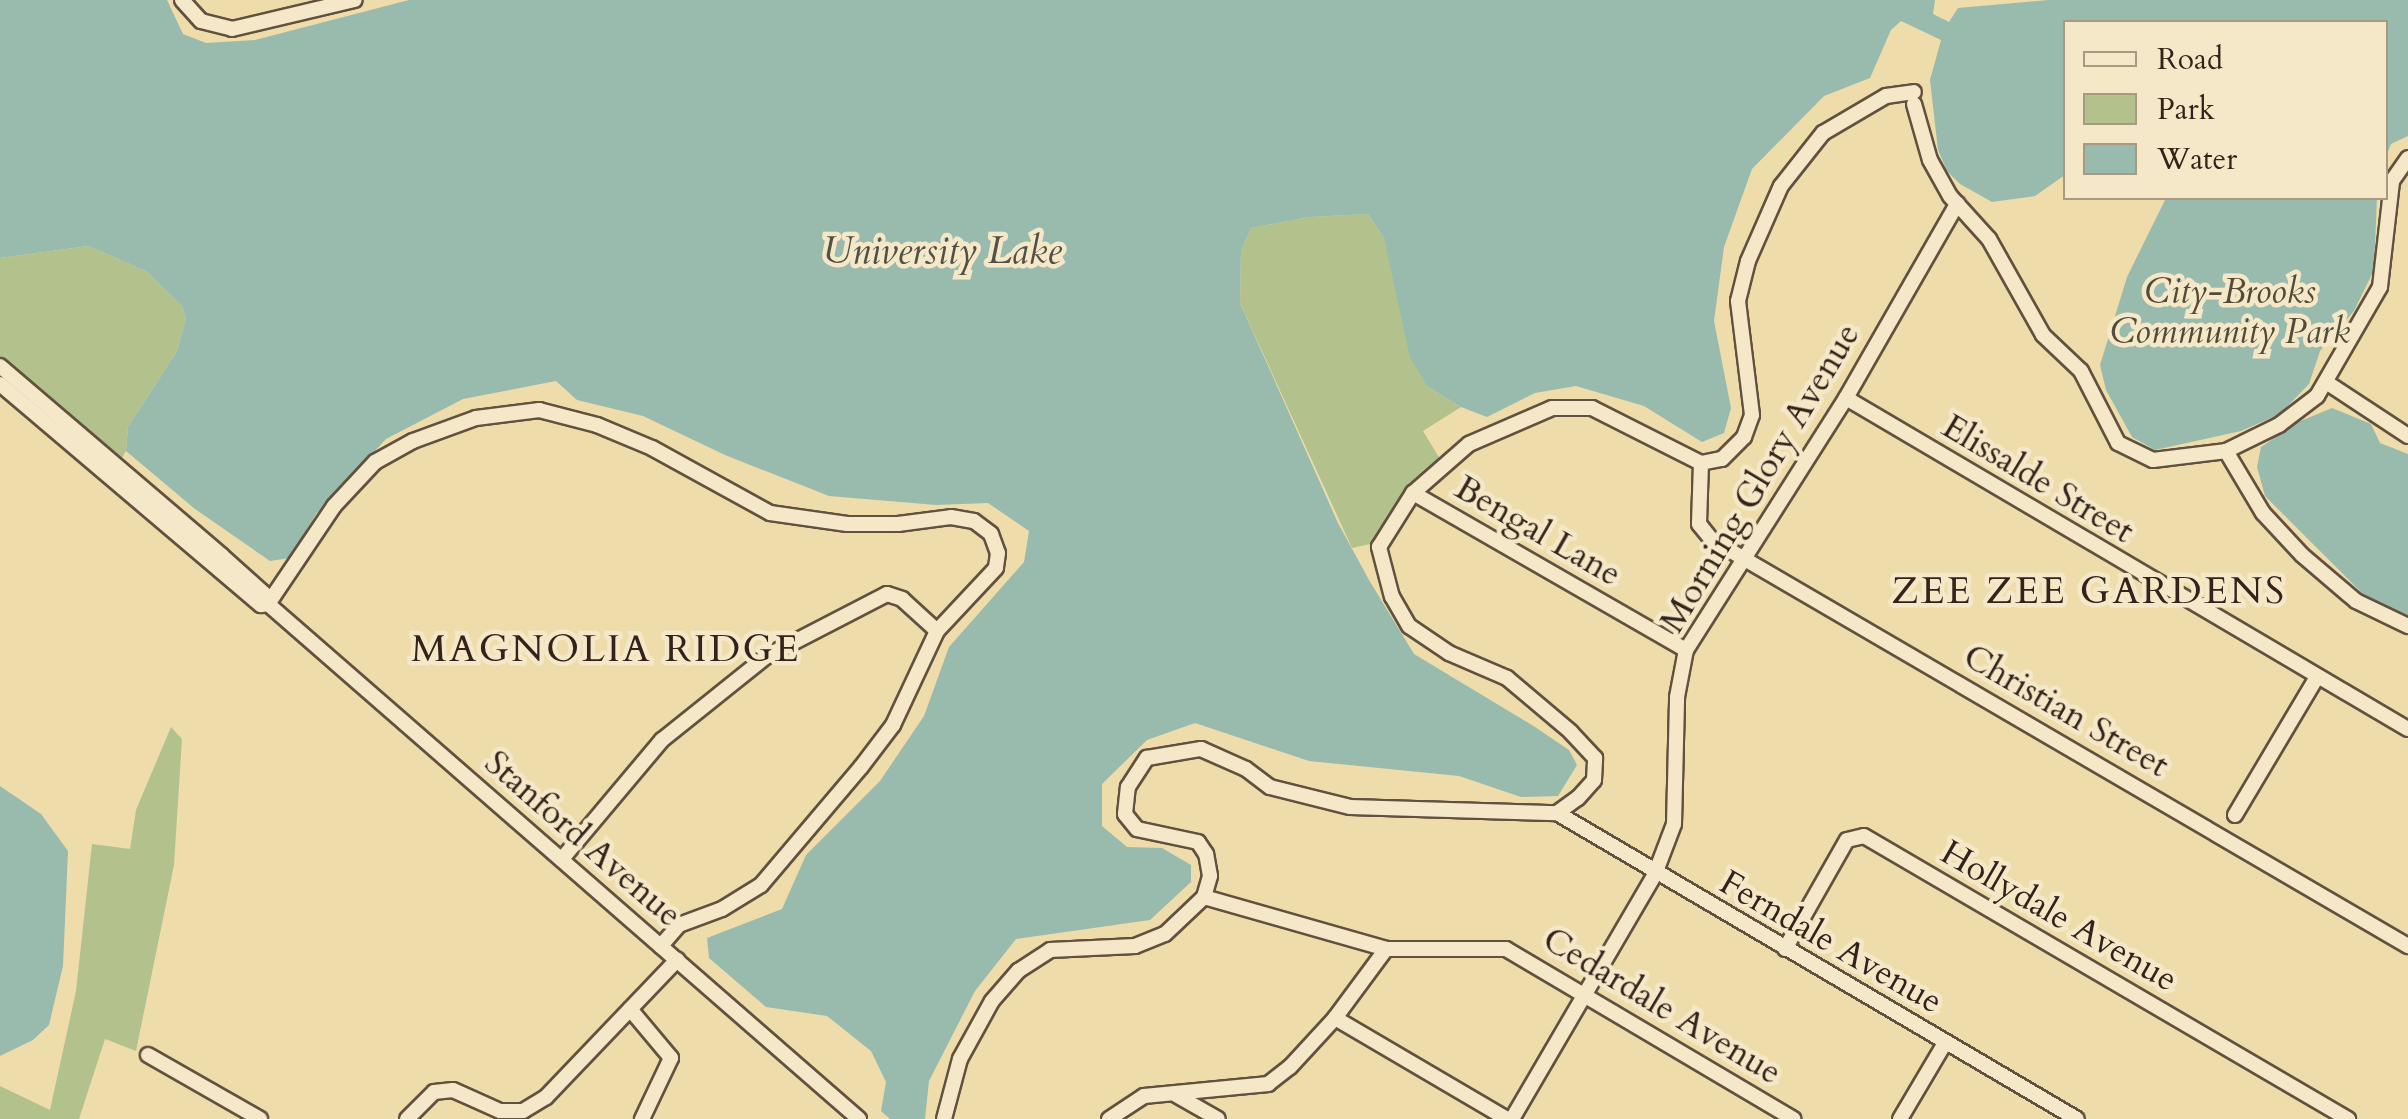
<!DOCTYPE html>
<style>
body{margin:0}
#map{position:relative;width:2408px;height:1119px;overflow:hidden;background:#eedcab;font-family:Cardo,serif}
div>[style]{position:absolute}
.green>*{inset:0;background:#b3c28d}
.water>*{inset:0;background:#99bbad}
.roads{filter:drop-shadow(2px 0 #62513e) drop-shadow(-2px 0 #62513e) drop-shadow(0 2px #62513e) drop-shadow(0 -2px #62513e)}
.minor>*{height:14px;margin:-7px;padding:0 7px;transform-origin:7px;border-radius:7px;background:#f4e8c8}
span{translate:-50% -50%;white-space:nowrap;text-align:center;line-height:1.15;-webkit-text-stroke:9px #f4e8c8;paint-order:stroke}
.park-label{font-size:35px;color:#534b37;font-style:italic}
.street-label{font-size:35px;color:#33231a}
.water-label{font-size:38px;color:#525146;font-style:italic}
.neighbourhood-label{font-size:38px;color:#33231a;letter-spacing:2.5px}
.legend{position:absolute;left:2063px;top:20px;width:325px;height:180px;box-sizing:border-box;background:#f4e8c8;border:2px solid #a79982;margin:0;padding:12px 18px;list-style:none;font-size:30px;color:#33231a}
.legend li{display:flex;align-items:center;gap:20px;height:50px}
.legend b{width:50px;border:2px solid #a79982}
</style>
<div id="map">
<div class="green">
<i style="clip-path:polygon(1368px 214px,1384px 238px,1428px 387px,1461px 407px,1423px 431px,1440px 459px,1408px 486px,1375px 543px,1352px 548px,1240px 303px,1241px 251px,1251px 228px,1310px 217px)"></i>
<i style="clip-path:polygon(88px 246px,146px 271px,182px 306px,186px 319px,177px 351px,128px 427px,126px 451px,120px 461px,0 360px,0 258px)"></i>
<i style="clip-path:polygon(171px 727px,182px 739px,174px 865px,136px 1051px,105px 1039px,79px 1119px,0 1119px,0 1086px,50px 1110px,76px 991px,92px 844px,130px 849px,136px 810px)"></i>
</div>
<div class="water">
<i style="clip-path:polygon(0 0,167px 0,183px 34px,206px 43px,255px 40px,409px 0,1935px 0,1933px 14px,1949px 22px,1958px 8px,2048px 0,2408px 0,2408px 136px,2391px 144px,2386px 156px,2386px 22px,2066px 22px,2065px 175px,2035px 196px,1992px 202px,1960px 184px,1947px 171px,1938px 150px,1930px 80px,1941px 40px,1901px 21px,1891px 30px,1870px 78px,1824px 96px,1752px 169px,1724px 247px,1714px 321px,1731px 408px,1724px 433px,1702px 442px,1644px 406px,1576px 386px,1535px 393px,1487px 417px,1461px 407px,1428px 387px,1410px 358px,1384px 238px,1368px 214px,1310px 217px,1251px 228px,1241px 251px,1240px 303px,1338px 523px,1369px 580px,1414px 654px,1535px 727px,1569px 750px,1577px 765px,1558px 796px,1521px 797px,1459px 776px,1309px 761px,1195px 723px,1147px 740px,1102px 784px,1102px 826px,1127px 847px,1162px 848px,1191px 865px,1191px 882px,1150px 920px,1016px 939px,975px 991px,929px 1081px,925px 1119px,890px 1119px,881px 1111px,886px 1082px,871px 1051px,827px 1016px,766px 1007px,709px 958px,707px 938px,782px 909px,806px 855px,880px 781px,924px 716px,949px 647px,1024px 562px,1029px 531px,988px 503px,936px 505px,829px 496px,725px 455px,643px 416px,577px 400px,556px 381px,463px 399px,386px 439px,316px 514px,290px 558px,270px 561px,195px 509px,126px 451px,128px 427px,177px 351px,186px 319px,182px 306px,146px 271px,88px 246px,0 258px)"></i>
<i style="clip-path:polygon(2166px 198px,2377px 198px,2374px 270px,2354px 311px,2320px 351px,2309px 384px,2280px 414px,2241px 431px,2155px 450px,2132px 437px,2106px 390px,2100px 365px,2127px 277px)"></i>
<i style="clip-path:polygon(2332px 408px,2371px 424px,2380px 443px,2408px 454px,2408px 618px,2370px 601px,2265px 496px,2257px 467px,2261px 447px,2298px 422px)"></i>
<i style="clip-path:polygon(0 786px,41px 814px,68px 851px,63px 966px,49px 1025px,33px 1040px,0 1056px)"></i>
</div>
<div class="roads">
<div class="minor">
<i style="left:182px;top:0;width:28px;rotate:48deg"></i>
<i style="left:201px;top:21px;width:32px;rotate:14deg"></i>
<i style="left:232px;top:29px;width:126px;rotate:-13.3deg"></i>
<i style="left:1914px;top:104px;width:58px;rotate:74.1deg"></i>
<i style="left:1930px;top:160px;width:41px;rotate:60.9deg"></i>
<i style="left:1950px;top:196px;width:58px;rotate:47.8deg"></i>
<i style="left:1989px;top:239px;width:110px;rotate:60.6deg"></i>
<i style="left:2043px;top:335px;width:52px;rotate:43.5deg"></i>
<i style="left:2081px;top:371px;width:81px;rotate:62.8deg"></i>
<i style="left:2118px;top:443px;width:39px;rotate:26deg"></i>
<i style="left:2153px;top:460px;width:74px;rotate:-7deg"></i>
<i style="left:2226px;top:451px;width:59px;rotate:-26.1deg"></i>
<i style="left:2279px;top:425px;width:48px;rotate:-37.3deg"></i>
<i style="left:2317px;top:396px;width:126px;rotate:-60deg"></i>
<i style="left:2380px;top:287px;width:107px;rotate:-83.5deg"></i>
<i style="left:2392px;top:181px;width:28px;rotate:-55deg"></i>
<i style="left:0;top:366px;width:291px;rotate:40.5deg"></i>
<i style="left:221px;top:555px;width:63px;rotate:41.8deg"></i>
<i style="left:268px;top:597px;width:7px;rotate:90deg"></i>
<i style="left:268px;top:604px;width:784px;rotate:41.07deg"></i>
<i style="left:2326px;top:382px;width:98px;rotate:33.4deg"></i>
<i style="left:0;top:384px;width:342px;rotate:40.3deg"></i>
<i style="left:261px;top:605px;width:7px;rotate:-8deg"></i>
<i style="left:1846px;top:398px;width:652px;rotate:30.5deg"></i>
<i style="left:2226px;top:451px;width:72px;rotate:59.2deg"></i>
<i style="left:2263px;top:513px;width:57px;rotate:47.1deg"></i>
<i style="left:2302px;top:555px;width:71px;rotate:40.4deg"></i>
<i style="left:2356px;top:601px;width:58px;rotate:25.7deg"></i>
<i style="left:1701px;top:463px;width:61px;rotate:91.9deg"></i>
<i style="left:1699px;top:524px;width:21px;rotate:51deg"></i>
<i style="left:1712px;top:540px;width:806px;rotate:30.26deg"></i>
<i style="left:1413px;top:493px;width:315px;rotate:29.9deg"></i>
<i style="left:268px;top:604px;width:118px;rotate:-56deg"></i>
<i style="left:334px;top:506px;width:60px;rotate:-47deg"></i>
<i style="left:375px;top:462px;width:43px;rotate:-28.9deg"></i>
<i style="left:413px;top:441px;width:67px;rotate:-20.1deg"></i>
<i style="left:476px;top:418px;width:64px;rotate:-7.2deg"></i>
<i style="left:539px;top:410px;width:60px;rotate:14.5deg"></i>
<i style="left:597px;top:425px;width:60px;rotate:22.7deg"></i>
<i style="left:652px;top:448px;width:135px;rotate:28.8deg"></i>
<i style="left:770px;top:513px;width:78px;rotate:8.1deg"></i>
<i style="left:847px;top:524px;width:51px"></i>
<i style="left:898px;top:524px;width:53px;rotate:-7.5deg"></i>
<i style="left:951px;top:517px;width:23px;rotate:10deg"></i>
<i style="left:974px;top:521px;width:21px;rotate:37deg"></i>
<i style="left:991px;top:534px;width:20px;rotate:70deg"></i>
<i style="left:998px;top:553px;width:15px;rotate:98deg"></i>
<i style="left:996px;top:568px;width:86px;rotate:133.1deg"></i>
<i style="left:937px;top:631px;width:104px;rotate:115.1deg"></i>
<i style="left:893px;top:725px;width:53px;rotate:127.3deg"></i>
<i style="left:861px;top:767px;width:155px;rotate:130.3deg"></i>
<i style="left:761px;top:885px;width:46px;rotate:148.4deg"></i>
<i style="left:722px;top:909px;width:46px;rotate:159.6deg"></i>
<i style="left:679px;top:925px;width:28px;rotate:131deg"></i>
<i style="left:1557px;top:813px;width:603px;rotate:30.48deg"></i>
<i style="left:2235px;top:815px;width:161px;rotate:-59.3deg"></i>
<i style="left:562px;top:859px;width:155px;rotate:-50deg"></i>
<i style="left:662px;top:740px;width:134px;rotate:-38.7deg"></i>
<i style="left:767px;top:656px;width:135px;rotate:-27.3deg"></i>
<i style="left:887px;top:594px;width:16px;rotate:18deg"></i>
<i style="left:902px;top:599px;width:47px;rotate:42.4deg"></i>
<i style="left:1204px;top:897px;width:189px;rotate:15.9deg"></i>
<i style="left:1386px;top:949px;width:120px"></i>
<i style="left:1506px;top:949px;width:334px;rotate:30.6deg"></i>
<i style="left:1785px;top:949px;width:125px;rotate:-60.4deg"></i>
<i style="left:1847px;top:840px;width:17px;rotate:-13deg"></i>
<i style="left:1864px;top:836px;width:561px;rotate:30.32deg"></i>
<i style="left:630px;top:1009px;width:64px;rotate:50.1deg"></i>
<i style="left:671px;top:1058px;width:68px;rotate:115.4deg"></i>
<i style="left:1335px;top:1018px;width:199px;rotate:30.4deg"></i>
<i style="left:148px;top:1055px;width:129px;rotate:29.7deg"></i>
<i style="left:1176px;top:1095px;width:48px;rotate:29.7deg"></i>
<i style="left:407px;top:1119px;width:38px;rotate:-45deg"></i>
<i style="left:434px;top:1092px;width:19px;rotate:-6deg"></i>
<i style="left:453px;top:1090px;width:51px;rotate:24.1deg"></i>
<i style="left:500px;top:1111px;width:23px"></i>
<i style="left:523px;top:1111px;width:27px;rotate:-31deg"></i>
<i style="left:546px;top:1097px;width:190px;rotate:-46.3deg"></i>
<i style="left:944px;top:1119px;width:62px;rotate:-75.1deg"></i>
<i style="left:960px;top:1059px;width:66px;rotate:-61.1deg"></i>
<i style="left:992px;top:1001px;width:40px;rotate:-49deg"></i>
<i style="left:1018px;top:971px;width:38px;rotate:-33deg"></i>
<i style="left:1050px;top:950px;width:85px;rotate:-2.7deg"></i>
<i style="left:1135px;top:946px;width:32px;rotate:-22deg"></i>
<i style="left:1165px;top:934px;width:54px;rotate:-43.5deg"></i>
<i style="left:1204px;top:897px;width:22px;rotate:-74deg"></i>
<i style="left:1210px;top:876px;width:22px;rotate:-100deg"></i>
<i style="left:1206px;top:854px;width:14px;rotate:-124deg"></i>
<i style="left:1198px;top:842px;width:62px;rotate:-168deg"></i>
<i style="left:1137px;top:829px;width:19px;rotate:-129deg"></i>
<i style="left:1125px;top:814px;width:27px;rotate:-84deg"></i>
<i style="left:1128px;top:787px;width:35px;rotate:-57deg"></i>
<i style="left:1147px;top:758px;width:55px;rotate:-9.5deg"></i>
<i style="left:1201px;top:749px;width:49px;rotate:24deg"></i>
<i style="left:1246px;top:769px;width:30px;rotate:37deg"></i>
<i style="left:1270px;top:787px;width:82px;rotate:14deg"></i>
<i style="left:1350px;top:807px;width:207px;rotate:1.7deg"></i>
<i style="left:1557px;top:813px;width:26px;rotate:-36deg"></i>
<i style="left:1578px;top:798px;width:24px;rotate:-48deg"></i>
<i style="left:1594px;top:780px;width:22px;rotate:-87deg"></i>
<i style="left:1595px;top:758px;width:35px;rotate:-133deg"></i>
<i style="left:1571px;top:732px;width:84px;rotate:-139.8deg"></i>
<i style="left:1507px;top:678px;width:63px;rotate:-156.7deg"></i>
<i style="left:1449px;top:653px;width:48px;rotate:-146deg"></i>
<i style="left:1409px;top:626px;width:34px;rotate:-120deg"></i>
<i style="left:1392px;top:597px;width:52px;rotate:-104.6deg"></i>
<i style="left:1379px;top:547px;width:64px;rotate:-57.8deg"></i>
<i style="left:1413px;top:493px;width:74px;rotate:-41.2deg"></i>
<i style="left:1469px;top:444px;width:90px;rotate:-23.4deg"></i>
<i style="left:1552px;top:408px;width:40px"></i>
<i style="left:1592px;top:408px;width:122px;rotate:26.8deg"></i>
<i style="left:1701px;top:463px;width:21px;rotate:-11deg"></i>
<i style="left:1722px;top:459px;width:31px;rotate:-45deg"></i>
<i style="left:1744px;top:437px;width:23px;rotate:-70deg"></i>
<i style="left:1752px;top:415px;width:115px;rotate:-97deg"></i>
<i style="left:1738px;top:301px;width:41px;rotate:-76deg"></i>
<i style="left:1748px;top:261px;width:82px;rotate:-66.3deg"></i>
<i style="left:1781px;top:186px;width:68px;rotate:-51.6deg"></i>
<i style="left:1823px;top:133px;width:73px;rotate:-30.4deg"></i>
<i style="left:1886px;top:96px;width:28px;rotate:-8deg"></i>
<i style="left:1109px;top:1119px;width:42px;rotate:-33.3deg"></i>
<i style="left:1144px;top:1096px;width:125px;rotate:-5.5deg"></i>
<i style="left:1268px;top:1084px;width:28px;rotate:-38deg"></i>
<i style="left:1290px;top:1067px;width:67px;rotate:-47.4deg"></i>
<i style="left:1335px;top:1018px;width:86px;rotate:-53.5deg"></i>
<i style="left:1512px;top:1119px;width:284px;rotate:-59.7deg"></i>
<i style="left:1655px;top:874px;width:53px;rotate:-69.2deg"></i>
<i style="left:1674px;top:824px;width:127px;rotate:-88.6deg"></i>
<i style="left:1677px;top:697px;width:48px;rotate:-79.2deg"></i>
<i style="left:1686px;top:650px;width:299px;rotate:-57.6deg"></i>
<i style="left:1846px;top:398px;width:224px;rotate:-60.2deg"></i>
<i style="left:1900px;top:1119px;width:88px;rotate:-59.4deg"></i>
</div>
</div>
<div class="park-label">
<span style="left:2230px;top:312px">City-Brooks<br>Community Park</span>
</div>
<div class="street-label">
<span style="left:1760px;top:478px;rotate:-59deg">Morning Glory Avenue</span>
<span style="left:2038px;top:479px;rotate:31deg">Elissalde Street</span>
<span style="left:1538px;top:531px;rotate:30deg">Bengal Lane</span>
<span style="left:2066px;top:711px;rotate:30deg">Christian Street</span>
<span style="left:583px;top:839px;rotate:41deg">Stanford Avenue</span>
<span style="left:2059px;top:916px;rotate:30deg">Hollydale Avenue</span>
<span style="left:1831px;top:942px;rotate:30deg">Ferndale Avenue</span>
<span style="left:1662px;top:1006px;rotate:31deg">Cedardale Avenue</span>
</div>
<div class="water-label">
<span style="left:942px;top:252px">University Lake</span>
</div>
<div class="neighbourhood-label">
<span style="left:2089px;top:592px">ZEE ZEE GARDENS</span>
<span style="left:606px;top:650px">MAGNOLIA RIDGE</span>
</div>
<ul class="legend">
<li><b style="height:12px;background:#f4e8c8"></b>Road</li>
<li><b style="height:28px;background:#b3c28d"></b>Park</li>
<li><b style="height:28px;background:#99bbad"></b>Water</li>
</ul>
</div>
